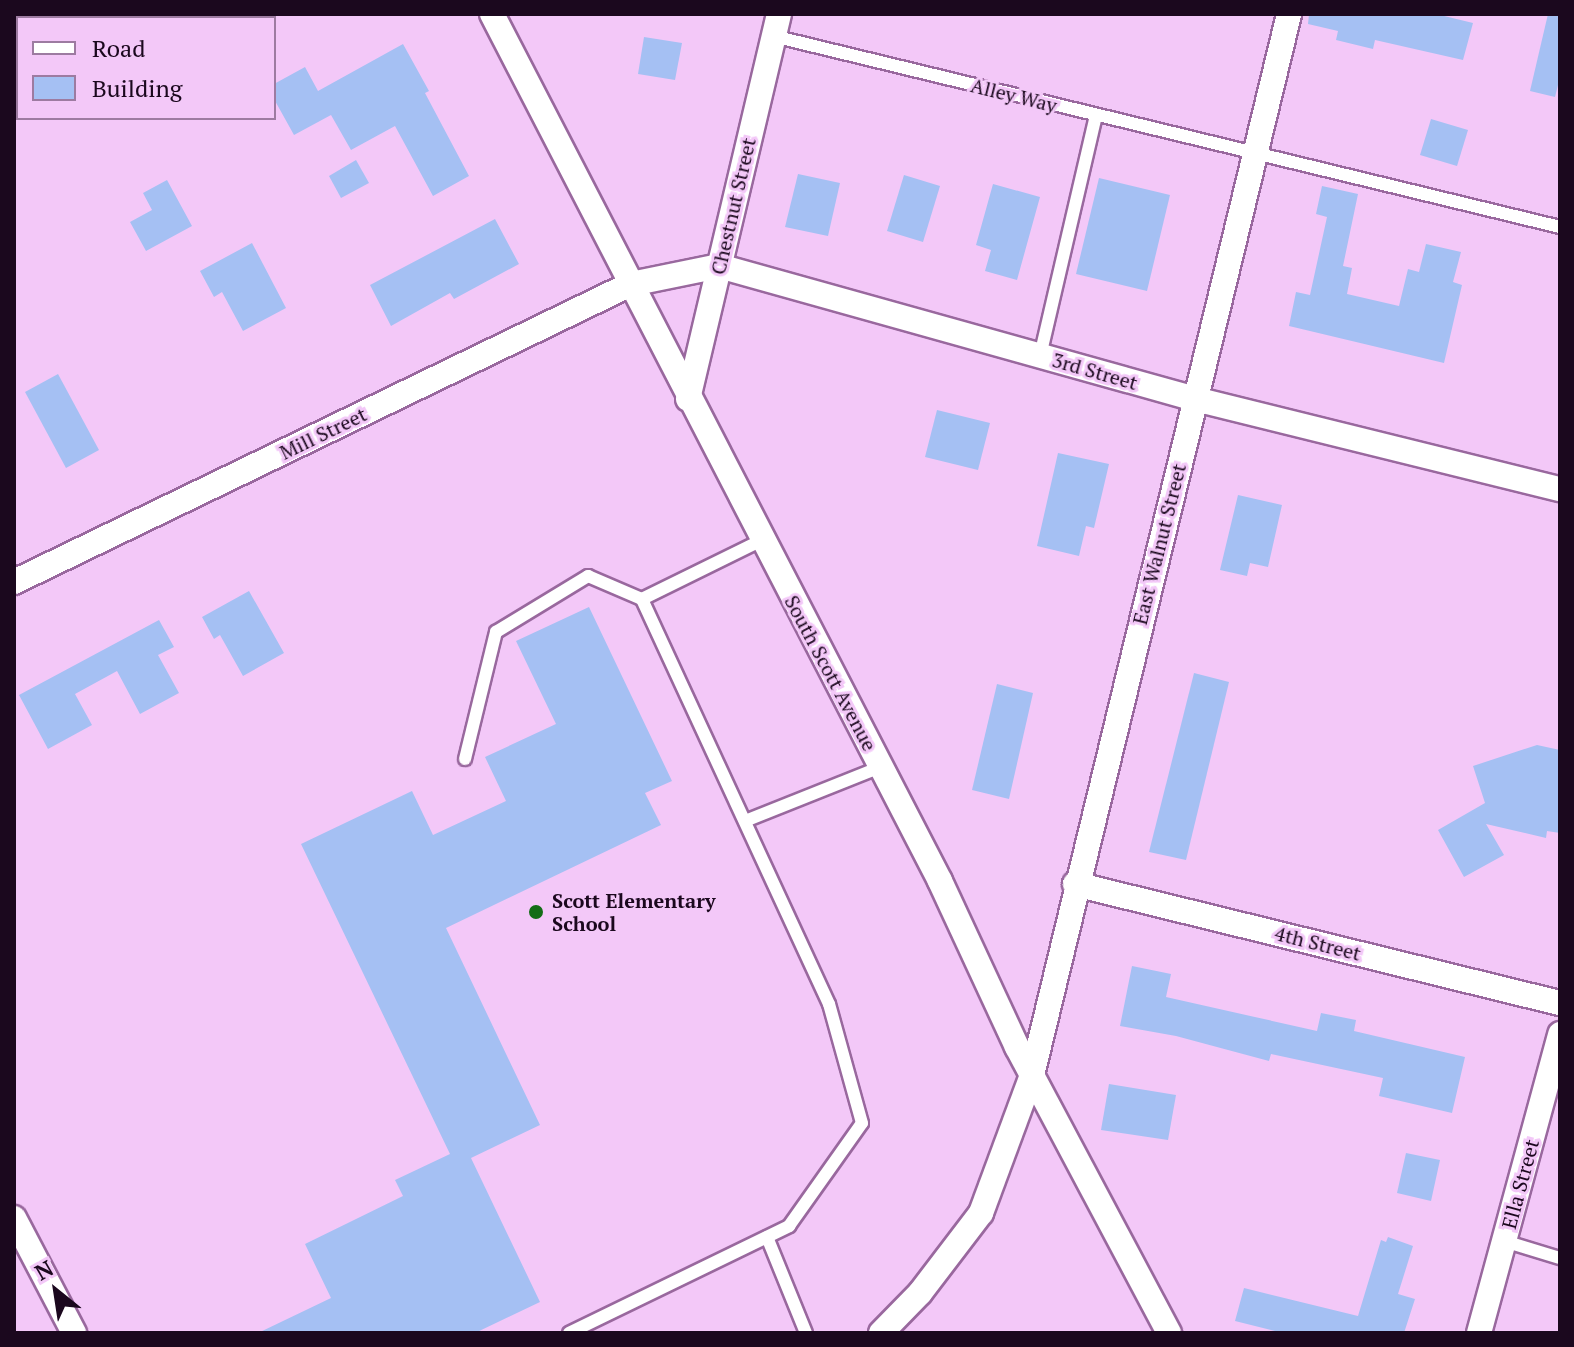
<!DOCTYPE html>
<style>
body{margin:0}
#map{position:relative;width:1574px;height:1347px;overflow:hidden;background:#f3c8f8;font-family:"PT Serif",serif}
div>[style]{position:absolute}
.building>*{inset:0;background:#a5c0f3}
.roads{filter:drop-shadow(2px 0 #99689e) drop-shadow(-2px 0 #99689e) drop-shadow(0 2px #99689e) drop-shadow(0 -2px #99689e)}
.lane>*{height:12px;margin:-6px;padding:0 6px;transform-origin:6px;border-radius:6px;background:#fff}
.street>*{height:24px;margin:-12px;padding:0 12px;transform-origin:12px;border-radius:12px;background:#fff}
.dots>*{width:22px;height:22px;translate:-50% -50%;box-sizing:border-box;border:4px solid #f3c8f8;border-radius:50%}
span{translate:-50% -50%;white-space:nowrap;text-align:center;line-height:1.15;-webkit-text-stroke:6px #f3c8f8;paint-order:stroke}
.street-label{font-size:20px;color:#1b081e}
.poi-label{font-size:20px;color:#1b081e;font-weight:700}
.left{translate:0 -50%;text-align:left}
.frame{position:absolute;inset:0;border:16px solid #1b081e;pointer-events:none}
.legend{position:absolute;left:16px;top:16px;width:260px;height:104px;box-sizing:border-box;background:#f3c8f8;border:2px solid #9d7ba1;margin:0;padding:10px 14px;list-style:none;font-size:24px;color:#1b081e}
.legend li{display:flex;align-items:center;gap:16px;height:40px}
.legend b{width:40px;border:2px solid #9d7ba1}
.north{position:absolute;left:16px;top:1251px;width:80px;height:80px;-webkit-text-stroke:6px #f3c8f8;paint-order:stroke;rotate:330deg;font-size:22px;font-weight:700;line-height:32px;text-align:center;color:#1b081e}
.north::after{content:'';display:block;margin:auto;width:28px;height:36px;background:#1b081e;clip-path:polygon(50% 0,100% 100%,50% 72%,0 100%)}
</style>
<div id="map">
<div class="building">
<i style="clip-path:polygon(1309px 14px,1436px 14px,1473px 23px,1463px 60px,1375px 40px,1373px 49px,1336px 40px,1338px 31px,1308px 24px)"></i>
<i style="clip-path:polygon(1548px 14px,1560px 14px,1560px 77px,1555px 97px,1530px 91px)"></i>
<i style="clip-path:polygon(644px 37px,682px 43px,675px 80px,638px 74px)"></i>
<i style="clip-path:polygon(403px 44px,429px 91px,425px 93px,469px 176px,433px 196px,395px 126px,351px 150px,331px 115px,294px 135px,274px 99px,274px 84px,305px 67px,318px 91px)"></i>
<i style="clip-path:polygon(1431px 119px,1468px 130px,1457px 166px,1420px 155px)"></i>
<i style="clip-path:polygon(356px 160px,369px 183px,341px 198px,329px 176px)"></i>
<i style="clip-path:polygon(798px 174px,840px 183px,828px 236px,785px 227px)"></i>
<i style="clip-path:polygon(904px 175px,940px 186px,923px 242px,887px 231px)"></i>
<i style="clip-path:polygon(1099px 178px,1170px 195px,1147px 291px,1076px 274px)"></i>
<i style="clip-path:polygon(167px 180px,192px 226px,146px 251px,130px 222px,152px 210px,143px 193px)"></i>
<i style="clip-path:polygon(993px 184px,1040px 197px,1017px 280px,985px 271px,991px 250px,976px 245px)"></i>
<i style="clip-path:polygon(1322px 186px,1358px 194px,1343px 266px,1352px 268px,1347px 294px,1399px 306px,1408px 269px,1419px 272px,1426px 244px,1461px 252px,1453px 282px,1462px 285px,1444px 363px,1289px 326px,1296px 292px,1310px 295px,1327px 217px,1316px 214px)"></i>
<i style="clip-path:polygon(495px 219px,519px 264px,454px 299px,450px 293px,391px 326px,370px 285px)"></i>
<i style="clip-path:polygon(252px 243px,286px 308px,243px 331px,222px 292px,214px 297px,200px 271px)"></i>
<i style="clip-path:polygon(58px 374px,99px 450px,66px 468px,25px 392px)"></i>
<i style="clip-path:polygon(937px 410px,990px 423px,978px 470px,925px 457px)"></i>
<i style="clip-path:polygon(1058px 453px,1109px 464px,1094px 528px,1086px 526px,1079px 556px,1037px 546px)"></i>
<i style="clip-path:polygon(1238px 495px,1282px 505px,1268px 567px,1250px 563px,1247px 576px,1220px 570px)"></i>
<i style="clip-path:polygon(249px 591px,284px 653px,243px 676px,220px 635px,214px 639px,202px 617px)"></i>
<i style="clip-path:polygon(589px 607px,672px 781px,645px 793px,661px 825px,446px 928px,540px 1125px,471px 1158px,540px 1302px,475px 1333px,258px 1333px,331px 1298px,305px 1244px,403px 1196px,395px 1180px,450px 1154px,301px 844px,412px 791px,433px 835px,506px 801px,485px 757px,556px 724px,516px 641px)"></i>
<i style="clip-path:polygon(159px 620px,174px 647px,158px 655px,179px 693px,140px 714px,117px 671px,75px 694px,92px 725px,48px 749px,19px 695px)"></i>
<i style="clip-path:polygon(1194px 673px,1229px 682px,1186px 860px,1149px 852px)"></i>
<i style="clip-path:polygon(997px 684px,1033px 693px,1009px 799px,972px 790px)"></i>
<i style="clip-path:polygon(1537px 745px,1560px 750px,1560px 833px,1547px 831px,1546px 838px,1486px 824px,1504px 855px,1464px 877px,1438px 830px,1485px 803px,1473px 766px)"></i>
<i style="clip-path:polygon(1132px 966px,1171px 974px,1166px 997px,1317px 1031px,1321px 1013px,1356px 1020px,1354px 1031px,1465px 1057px,1452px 1113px,1379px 1096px,1383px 1078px,1271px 1054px,1269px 1061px,1176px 1036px,1120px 1026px)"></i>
<i style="clip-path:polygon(1109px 1084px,1176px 1095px,1168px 1140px,1101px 1130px)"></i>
<i style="clip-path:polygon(1406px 1153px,1440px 1160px,1431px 1201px,1397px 1193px)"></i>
<i style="clip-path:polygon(1388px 1237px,1413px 1246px,1398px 1294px,1415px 1299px,1404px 1333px,1283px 1333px,1235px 1321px,1244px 1288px,1358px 1316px,1381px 1240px,1386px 1242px)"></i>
</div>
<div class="roads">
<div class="lane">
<i style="left:773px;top:36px;width:810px;rotate:13.64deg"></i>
<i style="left:1040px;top:356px;width:247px;rotate:-76.9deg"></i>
<i style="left:465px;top:759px;width:131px;rotate:-76.3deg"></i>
<i style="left:496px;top:632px;width:108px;rotate:-31.3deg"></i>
<i style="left:588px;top:576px;width:59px;rotate:23.1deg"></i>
<i style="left:642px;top:599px;width:134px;rotate:-26.2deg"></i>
<i style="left:745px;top:821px;width:146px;rotate:-21.7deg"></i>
<i style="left:767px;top:1237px;width:104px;rotate:67.9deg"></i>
<i style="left:1504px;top:1241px;width:59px;rotate:16.9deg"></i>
<i style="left:569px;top:1333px;width:245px;rotate:-25.9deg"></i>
<i style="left:789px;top:1226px;width:126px;rotate:-54.7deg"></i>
<i style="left:862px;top:1123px;width:123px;rotate:-105.5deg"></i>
<i style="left:829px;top:1004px;width:446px;rotate:-114.8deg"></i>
</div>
<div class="street">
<i style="left:492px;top:14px;width:976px;rotate:62.67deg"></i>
<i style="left:940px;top:881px;width:183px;rotate:65.1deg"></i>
<i style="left:1017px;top:1047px;width:324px;rotate:62deg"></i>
<i style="left:688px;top:399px;width:396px;rotate:-76.7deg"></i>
<i style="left:14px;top:582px;width:685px;rotate:-25.78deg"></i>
<i style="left:631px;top:284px;width:90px;rotate:-11.6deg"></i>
<i style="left:719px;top:266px;width:494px;rotate:15.6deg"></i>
<i style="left:1195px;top:399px;width:376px;rotate:13.9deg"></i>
<i style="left:1075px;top:884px;width:499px;rotate:13.8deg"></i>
<i style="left:14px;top:1218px;width:130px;rotate:62.4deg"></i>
<i style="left:881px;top:1333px;width:56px;rotate:-45.7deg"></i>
<i style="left:920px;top:1293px;width:101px;rotate:-52.7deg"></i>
<i style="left:981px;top:1213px;width:147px;rotate:-69.7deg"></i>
<i style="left:1032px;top:1075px;width:1092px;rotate:-76.38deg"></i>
<i style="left:1479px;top:1333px;width:310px;rotate:-74.8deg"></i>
</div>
</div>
<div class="dots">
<i style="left:536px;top:912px;background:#136d17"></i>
</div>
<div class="street-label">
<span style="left:1014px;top:95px;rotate:14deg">Alley Way</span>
<span style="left:733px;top:206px;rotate:-77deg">Chestnut Street</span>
<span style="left:1095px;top:371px;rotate:16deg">3rd Street</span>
<span style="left:323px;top:433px;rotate:-26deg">Mill Street</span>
<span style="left:1159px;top:544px;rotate:-76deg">East Walnut Street</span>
<span style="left:831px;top:673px;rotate:62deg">South Scott Avenue</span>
<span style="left:1318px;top:943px;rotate:14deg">4th Street</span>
<span style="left:1520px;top:1184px;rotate:-75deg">Ella Street</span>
</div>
<div class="poi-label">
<span class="left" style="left:552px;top:912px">Scott Elementary<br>School</span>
</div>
<div class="frame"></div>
<ul class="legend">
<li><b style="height:10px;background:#fff"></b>Road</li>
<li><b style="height:22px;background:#a5c0f3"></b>Building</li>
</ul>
<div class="north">N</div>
</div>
